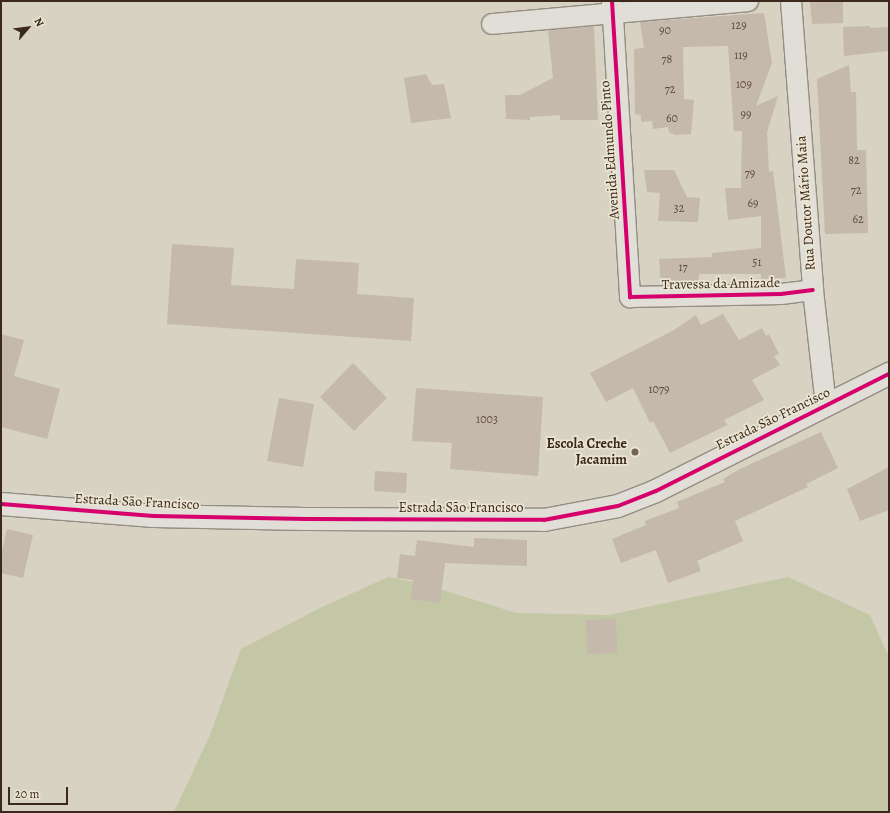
<!DOCTYPE html>
<meta charset="utf-8">
<style>
body{margin:0}
#map{position:relative;width:890px;height:813px;overflow:hidden;background:#d7d2c2;font-family:Alegreya,serif}
div>[style]{position:absolute}
.green>*{inset:0;background:#c4c7a5}
.building>*{inset:0;background:#c4b9ab}
.roads{filter:drop-shadow(1px 0 #938d83) drop-shadow(-1px 0 #938d83) drop-shadow(0 1px #938d83) drop-shadow(0 -1px #938d83)}
.street>*{height:20px;margin:-10px;padding:0 10px;transform-origin:10px;border-radius:10px;background:#e0ded6}
.secondary>*{height:22px;margin:-11px;padding:0 11px;transform-origin:11px;border-radius:11px;background:#e0ded6}
.cycleway>*{height:4px;margin:-2px;padding:0 2px;transform-origin:2px;border-radius:2px;background:#d6006c}
.dots>*{width:11px;height:11px;translate:-50% -50%;box-sizing:border-box;border:2px solid #eae5d2;border-radius:50%}
span{translate:-50% -50%;white-space:nowrap;text-align:center;line-height:1.15;-webkit-text-stroke:3.5px #eae5d2;paint-order:stroke}
.number-label{font-size:12px;color:#5f4c40}
.number-label span{-webkit-text-stroke-width:0}
.street-label{font-size:14px;color:#3d281c}
.poi-label{font-size:14px;color:#3d281c;font-weight:700}
.right{translate:-100% -50%;text-align:right}
.frame{position:absolute;inset:0;border:2px solid #3d281c;pointer-events:none}
.north{position:absolute;left:8px;top:8px;width:40px;height:40px;-webkit-text-stroke:3px #eae5d2;paint-order:stroke;rotate:62deg;font-size:11px;font-weight:700;line-height:16px;text-align:center;color:#3d281c}
.north::after{content:'';display:block;margin:auto;width:14px;height:18px;background:#3d281c;clip-path:polygon(50% 0,100% 100%,50% 72%,0 100%)}
.scale{position:absolute;left:8px;top:787px;width:60px;height:18px;box-sizing:border-box;border:2px solid #3d281c;border-top:0;padding-left:5px;font-size:12px;line-height:14px;white-space:nowrap;color:#3d281c;-webkit-text-stroke:3px #eae5d2;paint-order:stroke}
</style>
<div id="map">
<div class="green">
<i style="clip-path:polygon(388px 577px,424px 584px,516px 613px,609px 615px,788px 577px,870px 615px,889px 657px,889px 812px,174px 812px,210px 735px,241px 649px,320px 608px)"></i>
</div>
<div class="building">
<i style="clip-path:polygon(810px 1px,843px 1px,843px 23px,812px 24px)"></i>
<i style="clip-path:polygon(764px 13px,772px 63px,756px 106px,778px 96px,767px 132px,769px 172px,773px 171px,786px 278px,761px 279px,761px 274px,699px 274px,698px 284px,661px 285px,659px 259px,712px 257px,712px 253px,761px 248px,761px 216px,728px 220px,725px 188px,741px 188px,742px 131px,734px 131px,728px 46px,683px 47px,684px 99px,694px 100px,691px 134px,675px 135px,669px 132px,668px 127px,653px 129px,652px 121px,641px 122px,641px 115px,635px 114px,634px 49px,644px 48px,640px 22px)"></i>
<i style="clip-path:polygon(594px 26px,598px 120px,560px 120px,560px 115px,530px 117px,530px 120px,506px 119px,505px 95px,520px 95px,553px 78px,548px 30px)"></i>
<i style="clip-path:polygon(870px 26px,870px 28px,889px 27px,889px 51px,844px 56px,843px 27px)"></i>
<i style="clip-path:polygon(849px 65px,851px 92px,856px 92px,857px 150px,866px 150px,868px 233px,825px 234px,817px 79px)"></i>
<i style="clip-path:polygon(426px 74px,432px 85px,444px 84px,451px 118px,411px 123px,404px 78px)"></i>
<i style="clip-path:polygon(644px 170px,674px 170px,687px 197px,700px 198px,698px 222px,658px 221px,660px 193px,647px 192px)"></i>
<i style="clip-path:polygon(172px 244px,234px 248px,231px 285px,294px 289px,296px 259px,359px 263px,357px 294px,414px 298px,411px 341px,167px 324px)"></i>
<i style="clip-path:polygon(723px 314px,739px 340px,762px 328px,766px 336px,769px 334px,779px 354px,774px 356px,780px 365px,752px 380px,764px 400px,724px 420px,727px 425px,670px 453px,653px 421px,650px 423px,633px 388px,606px 402px,590px 373px,674px 330px,696px 315px,701px 325px)"></i>
<i style="clip-path:polygon(1px 334px,24px 340px,14px 376px,60px 389px,47px 439px,1px 427px)"></i>
<i style="clip-path:polygon(353px 363px,387px 398px,354px 431px,320px 397px)"></i>
<i style="clip-path:polygon(416px 388px,543px 397px,538px 476px,450px 469px,452px 443px,412px 441px)"></i>
<i style="clip-path:polygon(279px 398px,314px 404px,303px 467px,267px 461px)"></i>
<i style="clip-path:polygon(821px 432px,838px 468px,806px 484px,808px 487px,735px 521px,743px 541px,697px 561px,701px 571px,668px 583px,656px 550px,621px 563px,612px 539px,646px 525px,645px 521px,679px 508px,677px 502px,725px 482px,723px 479px,740px 469px)"></i>
<i style="clip-path:polygon(889px 467px,889px 510px,860px 521px,847px 489px)"></i>
<i style="clip-path:polygon(375px 471px,407px 473px,406px 493px,374px 491px)"></i>
<i style="clip-path:polygon(7px 529px,33px 535px,23px 578px,1px 573px,1px 555px)"></i>
<i style="clip-path:polygon(474px 538px,527px 540px,527px 566px,445px 563px,440px 603px,411px 599px,413px 580px,397px 578px,400px 554px,415px 556px,417px 540px,474px 547px)"></i>
<i style="clip-path:polygon(616px 619px,617px 653px,587px 654px,586px 620px)"></i>
</div>
<div class="roads">
<div class="street">
<i style="left:612px;top:1px;width:297px;rotate:86.5deg"></i>
<i style="left:630px;top:297px;width:151px;rotate:-1.1deg"></i>
<i style="left:781px;top:294px;width:32px;rotate:-7deg"></i>
<i style="left:791px;top:1px;width:290px;rotate:85.6deg"></i>
<i style="left:813px;top:290px;width:116px;rotate:83.6deg"></i>
<i style="left:492px;top:24px;width:257px;rotate:-5.1deg"></i>
</div>
<div class="secondary">
<i style="left:1px;top:504px;width:153px;rotate:4.5deg"></i>
<i style="left:154px;top:516px;width:152px;rotate:1.1deg"></i>
<i style="left:306px;top:519px;width:238px;rotate:0.2deg"></i>
<i style="left:544px;top:520px;width:75px;rotate:-10.7deg"></i>
<i style="left:618px;top:506px;width:41px;rotate:-21.5deg"></i>
<i style="left:656px;top:491px;width:261px;rotate:-26.7deg"></i>
</div>
</div>
<div class="cycleway">
<i style="left:612px;top:1px;width:297px;rotate:86.5deg"></i>
<i style="left:630px;top:297px;width:151px;rotate:-1.1deg"></i>
<i style="left:781px;top:294px;width:32px;rotate:-7deg"></i>
<i style="left:1px;top:504px;width:153px;rotate:4.5deg"></i>
<i style="left:154px;top:516px;width:152px;rotate:1.1deg"></i>
<i style="left:306px;top:519px;width:238px;rotate:0.2deg"></i>
<i style="left:544px;top:520px;width:75px;rotate:-10.7deg"></i>
<i style="left:618px;top:506px;width:41px;rotate:-21.5deg"></i>
<i style="left:656px;top:491px;width:261px;rotate:-26.7deg"></i>
</div>
<div class="dots">
<i style="left:635px;top:452px;background:#736456"></i>
</div>
<div class="number-label">
<span style="left:739px;top:26px">129</span>
<span style="left:665px;top:31px">90</span>
<span style="left:741px;top:56px">119</span>
<span style="left:667px;top:60px">78</span>
<span style="left:744px;top:85px">109</span>
<span style="left:670px;top:90px">72</span>
<span style="left:746px;top:115px">99</span>
<span style="left:672px;top:119px">60</span>
<span style="left:854px;top:161px">82</span>
<span style="left:750px;top:174px">79</span>
<span style="left:856px;top:191px">72</span>
<span style="left:753px;top:204px">69</span>
<span style="left:679px;top:209px">32</span>
<span style="left:858px;top:220px">62</span>
<span style="left:757px;top:263px">51</span>
<span style="left:683px;top:268px">17</span>
<span style="left:659px;top:390px">1079</span>
<span style="left:487px;top:420px">1003</span>
</div>
<div class="street-label">
<span style="left:610px;top:150px;rotate:-94deg">Avenida Edmundo Pinto</span>
<span style="left:806px;top:203px;rotate:-94deg">Rua Doutor Mário Maia</span>
<span style="left:721px;top:284px;rotate:-1deg">Travessa da Amizade</span>
<span style="left:773px;top:419px;rotate:-26deg">Estrada São Francisco</span>
<span style="left:137px;top:502px;rotate:3deg">Estrada São Francisco</span>
<span style="left:461px;top:508px">Estrada São Francisco</span>
</div>
<div class="poi-label">
<span class="right" style="left:627px;top:452px">Escola Creche<br>Jacamim</span>
</div>
<div class="frame"></div>
<div class="north">N</div>
<div class="scale">20 m</div>
</div>
